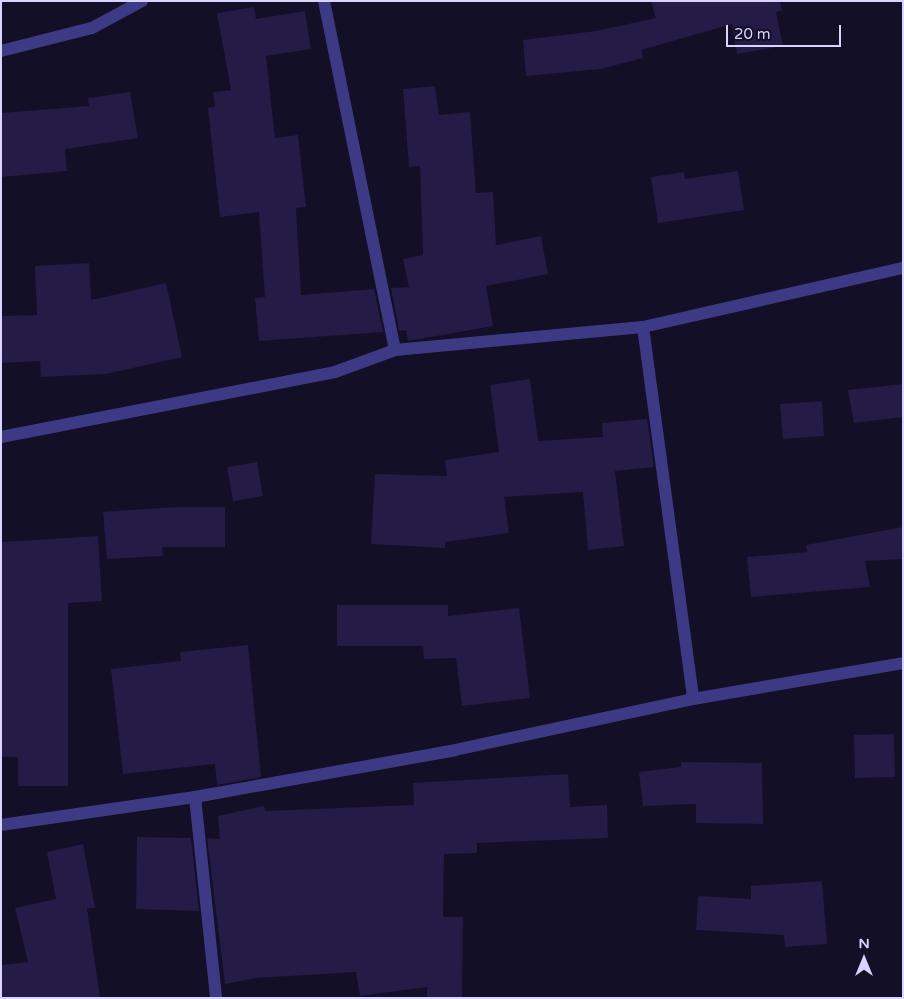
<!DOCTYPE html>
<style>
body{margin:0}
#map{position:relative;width:904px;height:999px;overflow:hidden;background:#130f26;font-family:"Varela Round",sans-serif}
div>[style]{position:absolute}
.building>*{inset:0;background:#241b47}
.minor>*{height:12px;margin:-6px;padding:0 6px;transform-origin:6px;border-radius:6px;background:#3d3a85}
span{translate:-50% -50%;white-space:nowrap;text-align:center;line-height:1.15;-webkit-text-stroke:5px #130f26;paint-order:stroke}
.frame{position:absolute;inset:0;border:2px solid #d9d4ff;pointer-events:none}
.north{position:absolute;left:839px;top:934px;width:50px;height:50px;-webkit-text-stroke:4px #130f26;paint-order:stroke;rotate:0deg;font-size:14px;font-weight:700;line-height:20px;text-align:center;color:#d9d4ff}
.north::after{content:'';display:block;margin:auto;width:18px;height:22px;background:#d9d4ff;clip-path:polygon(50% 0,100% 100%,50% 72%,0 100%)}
.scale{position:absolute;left:726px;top:25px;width:115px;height:22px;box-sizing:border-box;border:2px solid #d9d4ff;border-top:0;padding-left:6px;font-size:15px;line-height:18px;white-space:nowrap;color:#d9d4ff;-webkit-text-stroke:4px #130f26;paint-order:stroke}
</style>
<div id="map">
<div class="building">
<i style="clip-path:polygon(651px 1px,780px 1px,782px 10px,776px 12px,783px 46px,737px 54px,732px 24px,641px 50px,643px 58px,600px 69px,526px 76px,523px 40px,596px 31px,656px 18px)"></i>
<i style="clip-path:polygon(254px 7px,256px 19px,305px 11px,311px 49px,266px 56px,275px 138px,298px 135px,306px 207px,296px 208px,301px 295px,374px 289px,383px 332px,259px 341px,255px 298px,265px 297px,259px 212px,220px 217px,208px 108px,215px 107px,213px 92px,231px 90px,217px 13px)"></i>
<i style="clip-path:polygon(435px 86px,439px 115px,470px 112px,476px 193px,493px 192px,496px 245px,541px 236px,548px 274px,486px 286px,493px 326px,408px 341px,406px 330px,399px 331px,391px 288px,409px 287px,403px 259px,423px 255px,420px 166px,409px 167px,403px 89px)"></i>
<i style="clip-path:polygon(130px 92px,138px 138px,65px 149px,67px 171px,1px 177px,1px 113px,89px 106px,88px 98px)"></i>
<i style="clip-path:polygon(738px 171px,744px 210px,658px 223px,651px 177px,684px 172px,685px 179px)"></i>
<i style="clip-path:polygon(89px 263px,91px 300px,166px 283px,182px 357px,106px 374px,41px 377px,40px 361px,1px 363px,1px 316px,37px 315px,35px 266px)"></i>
<i style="clip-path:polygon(530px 379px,538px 441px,603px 437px,602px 423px,647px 419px,654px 467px,615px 471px,624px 546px,588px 550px,583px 492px,504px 497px,509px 533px,445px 542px,445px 548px,371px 544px,375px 474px,447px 476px,445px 460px,499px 452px,490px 385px)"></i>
<i style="clip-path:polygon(903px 384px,903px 417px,854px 423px,848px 390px)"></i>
<i style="clip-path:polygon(822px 401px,824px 436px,783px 439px,780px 404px)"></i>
<i style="clip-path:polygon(257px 462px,263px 496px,233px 501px,227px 467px)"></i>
<i style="clip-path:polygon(174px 507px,225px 507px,225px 547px,162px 547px,163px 556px,107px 559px,103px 512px)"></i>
<i style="clip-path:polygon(903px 527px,903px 559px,865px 561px,870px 587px,751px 597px,747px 557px,807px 552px,806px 545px)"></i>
<i style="clip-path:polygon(98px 536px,102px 601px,68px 603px,68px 786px,18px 786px,18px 757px,1px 757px,1px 542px)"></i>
<i style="clip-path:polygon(337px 605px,448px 605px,448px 616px,519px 608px,530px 698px,462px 706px,456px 658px,424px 659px,423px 646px,337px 646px)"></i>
<i style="clip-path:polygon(248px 645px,261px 777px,217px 785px,215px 764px,123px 774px,111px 669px,181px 661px,180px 652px)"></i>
<i style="clip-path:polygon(894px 734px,895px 777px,855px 778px,854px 735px)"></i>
<i style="clip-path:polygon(681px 762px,762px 763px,763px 824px,696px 823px,696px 804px,643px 806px,639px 772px,681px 767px)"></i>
<i style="clip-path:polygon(568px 774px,570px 807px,607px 805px,608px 838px,477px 843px,477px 853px,444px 854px,443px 917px,463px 917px,462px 998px,427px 998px,427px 987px,360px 996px,356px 972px,256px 978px,225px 984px,207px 838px,220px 839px,218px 816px,264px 806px,265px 811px,414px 805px,413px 783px)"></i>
<i style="clip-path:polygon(137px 837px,191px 838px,199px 911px,136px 909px)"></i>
<i style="clip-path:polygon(83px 844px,95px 908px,87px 908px,100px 998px,1px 998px,1px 965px,28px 962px,15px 908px,56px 899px,47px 852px)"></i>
<i style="clip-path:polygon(822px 881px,827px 944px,785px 947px,784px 935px,696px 930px,698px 896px,751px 899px,751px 886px)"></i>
</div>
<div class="minor">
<i style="left:324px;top:1px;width:356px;rotate:78.5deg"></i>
<i style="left:1px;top:51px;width:94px;rotate:-14.2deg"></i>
<i style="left:92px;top:28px;width:57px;rotate:-28.4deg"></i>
<i style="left:643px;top:327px;width:375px;rotate:82.3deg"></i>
<i style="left:1px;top:437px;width:340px;rotate:-11deg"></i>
<i style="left:335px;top:372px;width:64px;rotate:-20.1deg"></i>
<i style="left:395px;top:350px;width:249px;rotate:-5.3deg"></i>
<i style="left:643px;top:327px;width:267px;rotate:-12.8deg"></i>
<i style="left:195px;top:797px;width:202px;rotate:84deg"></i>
<i style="left:1px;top:825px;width:196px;rotate:-8.2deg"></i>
<i style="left:195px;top:797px;width:264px;rotate:-10.2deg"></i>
<i style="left:455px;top:750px;width:243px;rotate:-12.1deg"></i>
<i style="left:693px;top:699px;width:213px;rotate:-9.7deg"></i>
</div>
<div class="frame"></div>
<div class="north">N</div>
<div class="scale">20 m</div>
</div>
